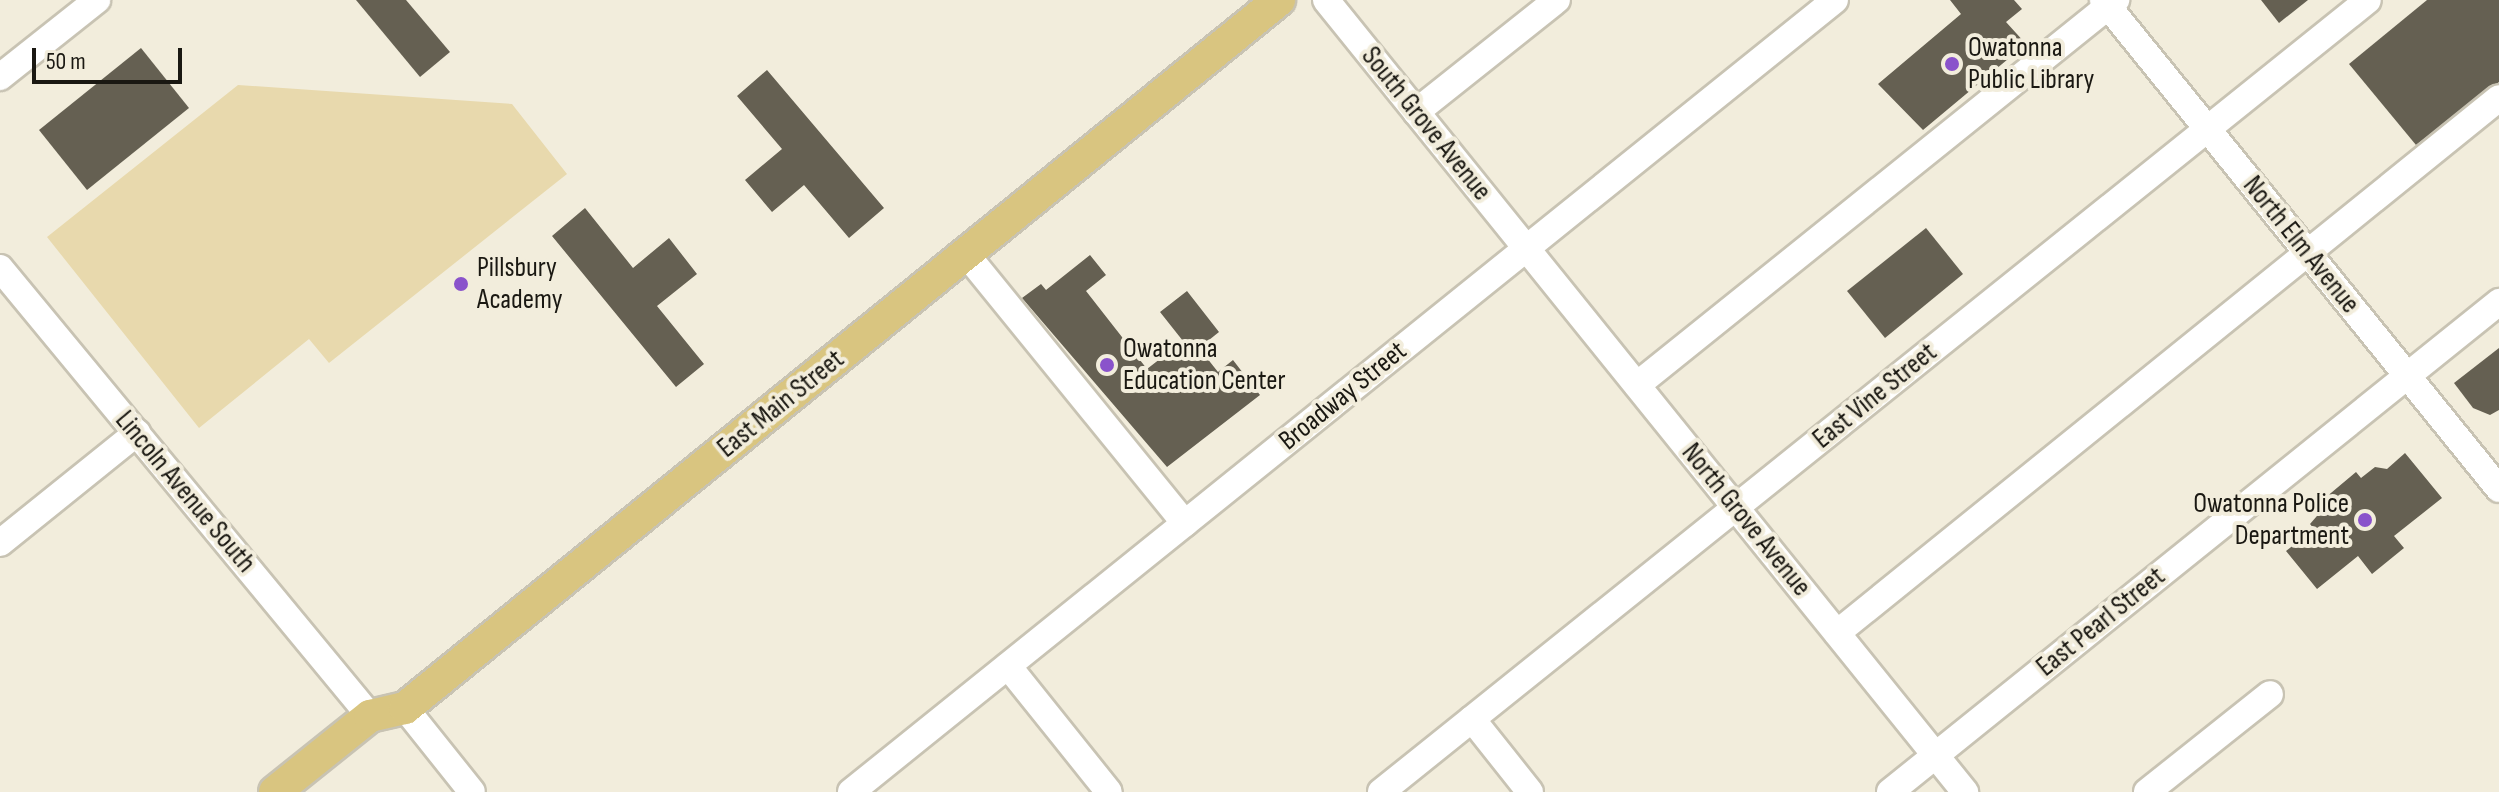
<!DOCTYPE html>
<style>
body{margin:0}
#map{position:relative;width:2499px;height:792px;overflow:hidden;background:#f2eddc;font-family:"Sofia Sans Condensed",sans-serif}
div>[style]{position:absolute}
.green>*{inset:0;background:#e8d9ad}
.building>*{inset:0;background:#656052}
.roads{filter:drop-shadow(2px 0 #c8c3b3) drop-shadow(-2px 0 #c8c3b3) drop-shadow(0 2px #c8c3b3) drop-shadow(0 -2px #c8c3b3)}
.minor>*{height:26px;margin:-13px;padding:0 13px;transform-origin:13px;border-radius:13px;background:#fff}
.major>*{height:32px;margin:-16px;padding:0 16px;transform-origin:16px;border-radius:16px;background:#d9c580}
.dots>*{width:22px;height:22px;translate:-50% -50%;box-sizing:border-box;border:4px solid #f2eddc;border-radius:50%}
span{translate:-50% -50%;white-space:nowrap;text-align:center;line-height:1.15;-webkit-text-stroke:8px #f2eddc;paint-order:stroke}
.poi-label{font-size:28px;color:#1a1812}
.left{translate:0 -50%;text-align:left}
.right{translate:-100% -50%;text-align:right}
.street-label{font-size:28px;color:#1a1812}
.scale{position:absolute;left:32px;top:48px;width:150px;height:36px;box-sizing:border-box;border:4px solid #1a1812;border-top:0;padding-left:10px;font-size:24px;line-height:28px;white-space:nowrap;color:#1a1812;-webkit-text-stroke:6px #f2eddc;paint-order:stroke}
</style>
<div id="map">
<div class="green">
<i style="clip-path:polygon(238px 85px,512px 104px,567px 174px,329px 363px,309px 339px,199px 428px,47px 237px)"></i>
</div>
<div class="building">
<i style="clip-path:polygon(356px 0,406px 0,450px 52px,420px 77px)"></i>
<i style="clip-path:polygon(1950px 0,2014px 0,2022px 9px,2006px 22px,2026px 44px,1923px 130px,1878px 84px,1961px 14px)"></i>
<i style="clip-path:polygon(2261px 0,2308px 0,2279px 23px)"></i>
<i style="clip-path:polygon(2427px 0,2499px 0,2499px 82px,2416px 145px,2349px 64px)"></i>
<i style="clip-path:polygon(141px 48px,189px 108px,87px 190px,39px 130px)"></i>
<i style="clip-path:polygon(767px 70px,884px 208px,849px 238px,804px 185px,772px 212px,745px 180px,782px 149px,737px 96px)"></i>
<i style="clip-path:polygon(585px 208px,633px 268px,669px 238px,697px 274px,657px 306px,704px 364px,676px 387px,552px 236px)"></i>
<i style="clip-path:polygon(1926px 228px,1963px 274px,1885px 338px,1847px 291px)"></i>
<i style="clip-path:polygon(1090px 255px,1106px 275px,1086px 291px,1147px 369px,1183px 341px,1160px 312px,1187px 291px,1219px 332px,1199px 348px,1218px 372px,1233px 360px,1260px 395px,1167px 467px,1022px 298px,1041px 284px,1046px 290px)"></i>
<i style="clip-path:polygon(2499px 348px,2499px 410px,2490px 415px,2473px 408px,2454px 383px)"></i>
<i style="clip-path:polygon(2405px 453px,2442px 498px,2394px 536px,2404px 548px,2372px 574px,2358px 556px,2317px 589px,2286px 551px,2314px 529px,2310px 524px,2323px 509px,2319px 503px,2356px 472px,2361px 478px,2375px 467px,2387px 469px)"></i>
</div>
<div class="roads">
<div class="minor">
<i style="left:1326px;top:0;width:1018px;rotate:51.1deg"></i>
<i style="left:2103px;top:0;width:629px;rotate:51deg"></i>
<i style="left:0;top:77px;width:124px;rotate:-38.4deg"></i>
<i style="left:1416px;top:112px;width:180px;rotate:-38.5deg"></i>
<i style="left:966px;top:254px;width:347px;rotate:50.9deg"></i>
<i style="left:0;top:268px;width:581px;rotate:50.45deg"></i>
<i style="left:1637px;top:385px;width:615px;rotate:-38.79deg"></i>
<i style="left:0;top:543px;width:176px;rotate:-38.8deg"></i>
<i style="left:1837px;top:633px;width:851px;rotate:-38.94deg"></i>
<i style="left:1008px;top:666px;width:161px;rotate:51.3deg"></i>
<i style="left:405px;top:708px;width:107px;rotate:51.4deg"></i>
<i style="left:1472px;top:719px;width:93px;rotate:51.5deg"></i>
<i style="left:851px;top:792px;width:1263px;rotate:-38.83deg"></i>
<i style="left:1381px;top:792px;width:1265px;rotate:-38.74deg"></i>
<i style="left:1890px;top:792px;width:782px;rotate:-38.82deg"></i>
<i style="left:2147px;top:792px;width:157px;rotate:-38.5deg"></i>
</div>
<div class="major">
<i style="left:275px;top:792px;width:122px;rotate:-38.7deg"></i>
<i style="left:370px;top:716px;width:36px;rotate:-13deg"></i>
<i style="left:405px;top:708px;width:1125px;rotate:-39.01deg"></i>
</div>
</div>
<div class="dots">
<i style="left:1952px;top:64px;background:#8a53cb"></i>
<i style="left:461px;top:284px;background:#8a53cb"></i>
<i style="left:1107px;top:365px;background:#8a53cb"></i>
<i style="left:2365px;top:520px;background:#8a53cb"></i>
</div>
<div class="poi-label">
<span class="left" style="left:1968px;top:64px">Owatonna<br>Public Library</span>
<span class="left" style="left:477px;top:284px">Pillsbury<br>Academy</span>
<span class="left" style="left:1123px;top:365px">Owatonna<br>Education Center</span>
<span class="right" style="left:2349px;top:520px">Owatonna Police<br>Department</span>
</div>
<div class="street-label">
<span style="left:1426px;top:124px;rotate:51deg">South Grove Avenue</span>
<span style="left:2301px;top:245px;rotate:51deg">North Elm Avenue</span>
<span style="left:1343px;top:396px;rotate:-39deg">Broadway Street</span>
<span style="left:1875px;top:396px;rotate:-39deg">East Vine Street</span>
<span style="left:781px;top:404px;rotate:-39deg">East Main Street</span>
<span style="left:185px;top:492px;rotate:50deg">Lincoln Avenue South</span>
<span style="left:1746px;top:520px;rotate:51deg">North Grove Avenue</span>
<span style="left:2101px;top:622px;rotate:-39deg">East Pearl Street</span>
</div>
<div class="scale">50 m</div>
</div>
